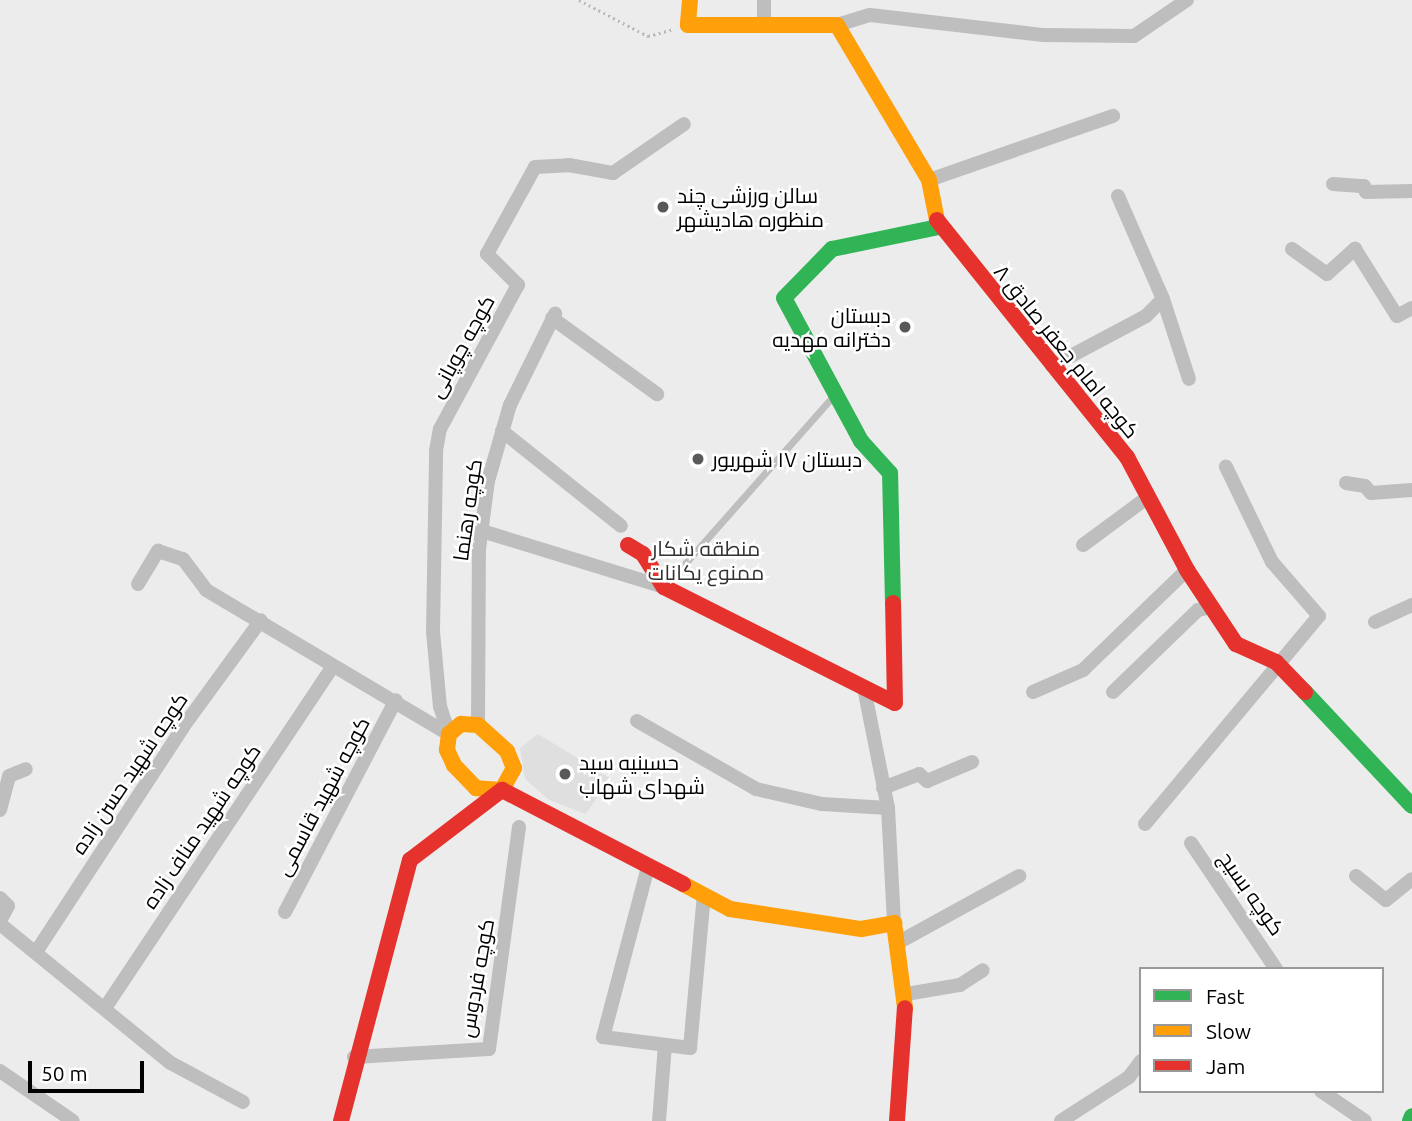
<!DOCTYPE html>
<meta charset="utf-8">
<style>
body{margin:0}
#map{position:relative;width:1412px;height:1121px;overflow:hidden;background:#fff;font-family:Ubuntu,Cairo,sans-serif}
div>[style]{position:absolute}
.green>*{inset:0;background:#ececec}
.building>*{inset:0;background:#dfdfdf}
.path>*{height:2.5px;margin-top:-1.25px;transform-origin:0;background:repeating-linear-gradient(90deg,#b9b9b9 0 2px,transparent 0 5.5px)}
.lane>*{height:7px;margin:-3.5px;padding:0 3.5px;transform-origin:3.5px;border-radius:3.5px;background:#bebebe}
.street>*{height:14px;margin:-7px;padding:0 7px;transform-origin:7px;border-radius:7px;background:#bebebe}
.fast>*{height:16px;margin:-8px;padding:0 8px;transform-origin:8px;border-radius:8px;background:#30b455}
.slow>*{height:16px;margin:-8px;padding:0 8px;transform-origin:8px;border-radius:8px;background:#ff9f0a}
.jam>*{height:16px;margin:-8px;padding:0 8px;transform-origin:8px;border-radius:8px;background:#e5322d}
.dots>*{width:19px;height:19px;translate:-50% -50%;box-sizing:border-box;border:4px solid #fff;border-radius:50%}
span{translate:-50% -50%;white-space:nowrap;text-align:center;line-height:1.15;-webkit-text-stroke:5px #fff;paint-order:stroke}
.poi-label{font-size:21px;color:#000}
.left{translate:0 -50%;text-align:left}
.right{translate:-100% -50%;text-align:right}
.street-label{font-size:21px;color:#000}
.park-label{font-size:21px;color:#333}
.legend{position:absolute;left:1139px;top:967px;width:245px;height:126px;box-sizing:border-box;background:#fff;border:2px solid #999;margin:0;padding:9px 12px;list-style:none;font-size:21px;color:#000}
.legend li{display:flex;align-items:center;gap:14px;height:35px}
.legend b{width:35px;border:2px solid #999}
.scale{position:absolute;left:28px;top:1061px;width:116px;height:32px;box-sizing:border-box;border:4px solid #000;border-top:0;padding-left:9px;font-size:21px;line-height:24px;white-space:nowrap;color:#000;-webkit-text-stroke:5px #fff;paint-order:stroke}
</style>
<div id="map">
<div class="green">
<i style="clip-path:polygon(evenodd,0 0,1412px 0,1412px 1121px,0 1121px,0 0,1141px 969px,1382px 969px,1382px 1091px,1141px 1091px,1141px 969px)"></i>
</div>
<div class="building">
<i style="clip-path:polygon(538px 734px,610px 778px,586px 814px,549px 800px,525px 779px,520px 748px)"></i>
</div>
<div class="path">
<i style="left:579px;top:0;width:78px;rotate:27.6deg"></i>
<i style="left:648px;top:36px;width:24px;rotate:-15deg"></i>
</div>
<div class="lane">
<i style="left:666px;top:585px;width:254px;rotate:-48.5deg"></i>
</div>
<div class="street">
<i style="left:764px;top:0;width:25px;rotate:90deg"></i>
<i style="left:837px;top:25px;width:34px;rotate:-17deg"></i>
<i style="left:870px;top:15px;width:175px;rotate:6.6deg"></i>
<i style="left:1044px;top:35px;width:90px;rotate:0.6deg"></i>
<i style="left:1134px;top:36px;width:64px;rotate:-34.2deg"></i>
<i style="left:929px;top:180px;width:195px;rotate:-19.2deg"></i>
<i style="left:1333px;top:184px;width:31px;rotate:4deg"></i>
<i style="left:1364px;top:186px;width:6px;rotate:72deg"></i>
<i style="left:1366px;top:192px;width:46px;rotate:-1.2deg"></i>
<i style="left:1118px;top:196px;width:112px;rotate:66.4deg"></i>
<i style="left:1163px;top:299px;width:84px;rotate:72deg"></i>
<i style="left:1292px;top:249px;width:43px;rotate:35.5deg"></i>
<i style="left:1327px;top:274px;width:38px;rotate:-42deg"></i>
<i style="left:1355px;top:249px;width:79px;rotate:57.9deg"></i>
<i style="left:1397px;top:316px;width:17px;rotate:-28deg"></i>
<i style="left:552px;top:318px;width:130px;rotate:35.9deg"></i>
<i style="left:1052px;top:366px;width:106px;rotate:-28deg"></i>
<i style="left:1146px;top:316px;width:24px;rotate:-45deg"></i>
<i style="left:502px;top:431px;width:152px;rotate:38.6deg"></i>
<i style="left:1346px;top:483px;width:19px;rotate:9deg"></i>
<i style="left:1365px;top:486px;width:9px;rotate:49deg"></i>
<i style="left:1371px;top:493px;width:41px;rotate:-4.2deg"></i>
<i style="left:482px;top:531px;width:190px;rotate:17.1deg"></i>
<i style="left:1083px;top:545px;width:81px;rotate:-36.4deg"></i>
<i style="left:138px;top:584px;width:39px;rotate:-59deg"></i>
<i style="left:158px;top:551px;width:26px;rotate:18deg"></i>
<i style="left:183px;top:559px;width:39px;rotate:53deg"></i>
<i style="left:206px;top:590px;width:282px;rotate:30.7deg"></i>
<i style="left:1375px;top:622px;width:41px;rotate:-24.7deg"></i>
<i style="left:864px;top:688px;width:122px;rotate:78.7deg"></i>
<i style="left:888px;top:808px;width:115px;rotate:87deg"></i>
<i style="left:1033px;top:692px;width:55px;rotate:-23.7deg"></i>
<i style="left:1083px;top:670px;width:144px;rotate:-43.9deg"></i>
<i style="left:1113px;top:692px;width:118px;rotate:-44deg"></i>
<i style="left:1198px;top:610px;width:13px;rotate:-13deg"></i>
<i style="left:637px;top:721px;width:137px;rotate:29.7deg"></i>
<i style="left:756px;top:789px;width:68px;rotate:12.8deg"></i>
<i style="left:822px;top:804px;width:66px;rotate:3.5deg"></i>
<i style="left:478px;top:725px;width:176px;rotate:-89.7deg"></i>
<i style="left:479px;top:549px;width:69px;rotate:-82.5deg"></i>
<i style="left:488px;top:481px;width:79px;rotate:-73.9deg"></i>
<i style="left:510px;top:405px;width:102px;rotate:-63.7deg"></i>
<i style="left:449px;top:734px;width:28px;rotate:-108deg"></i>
<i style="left:440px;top:707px;width:76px;rotate:-95.3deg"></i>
<i style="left:433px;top:631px;width:180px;rotate:-89deg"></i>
<i style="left:436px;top:451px;width:22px;rotate:-80deg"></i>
<i style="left:440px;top:429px;width:164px;rotate:-61.6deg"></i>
<i style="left:518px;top:285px;width:44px;rotate:-135deg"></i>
<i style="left:487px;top:254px;width:99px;rotate:-61.1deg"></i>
<i style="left:535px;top:167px;width:34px;rotate:-3deg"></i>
<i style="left:569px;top:165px;width:45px;rotate:10.3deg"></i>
<i style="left:613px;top:173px;width:86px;rotate:-34.6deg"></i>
<i style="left:883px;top:788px;width:39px;rotate:-21deg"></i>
<i style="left:919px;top:774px;width:11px;rotate:41deg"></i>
<i style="left:927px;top:781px;width:49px;rotate:-22.9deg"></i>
<i style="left:0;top:810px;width:35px;rotate:-75deg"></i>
<i style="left:9px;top:776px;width:18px;rotate:-22deg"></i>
<i style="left:1145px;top:824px;width:271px;rotate:-50.1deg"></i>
<i style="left:1319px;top:616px;width:72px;rotate:-131deg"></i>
<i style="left:1272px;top:562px;width:106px;rotate:-115.8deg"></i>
<i style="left:1191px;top:843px;width:152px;rotate:56deg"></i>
<i style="left:648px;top:867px;width:176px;rotate:104.8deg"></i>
<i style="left:603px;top:1037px;width:88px;rotate:7.2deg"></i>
<i style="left:690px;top:1048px;width:154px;rotate:-84.8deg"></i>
<i style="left:1356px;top:876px;width:38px;rotate:39deg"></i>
<i style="left:1386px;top:900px;width:33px;rotate:-39deg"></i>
<i style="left:0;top:898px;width:11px;rotate:45deg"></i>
<i style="left:8px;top:906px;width:17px;rotate:118deg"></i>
<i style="left:285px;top:912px;width:239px;rotate:-62.4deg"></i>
<i style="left:0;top:924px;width:218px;rotate:39.2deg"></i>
<i style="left:169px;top:1062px;width:84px;rotate:28.4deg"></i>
<i style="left:901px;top:941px;width:135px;rotate:-28.8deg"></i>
<i style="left:36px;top:952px;width:269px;rotate:-56.8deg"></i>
<i style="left:183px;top:727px;width:132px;rotate:-53.9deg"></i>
<i style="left:906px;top:994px;width:55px;rotate:-9.5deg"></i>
<i style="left:960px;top:985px;width:27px;rotate:-33deg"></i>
<i style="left:105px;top:1008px;width:410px;rotate:-56.3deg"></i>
<i style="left:354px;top:1057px;width:135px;rotate:-3.4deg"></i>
<i style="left:489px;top:1049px;width:224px;rotate:-82.3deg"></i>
<i style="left:0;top:1071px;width:88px;rotate:34.4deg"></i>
<i style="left:1321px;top:1091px;width:53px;rotate:34.3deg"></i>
<i style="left:659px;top:1121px;width:76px;rotate:-85.5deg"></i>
<i style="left:1061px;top:1121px;width:81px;rotate:-32.9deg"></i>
<i style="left:1129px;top:1077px;width:20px;rotate:-53deg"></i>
</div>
<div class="fast">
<i style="left:893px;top:603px;width:130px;rotate:-91.3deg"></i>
<i style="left:890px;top:473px;width:43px;rotate:-132.2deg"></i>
<i style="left:861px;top:441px;width:162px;rotate:-118.3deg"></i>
<i style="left:784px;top:298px;width:69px;rotate:-45.6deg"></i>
<i style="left:832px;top:249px;width:108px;rotate:-11.7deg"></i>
<i style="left:1305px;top:692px;width:156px;rotate:46.8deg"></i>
<i style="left:1410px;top:1121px;width:5px;rotate:-68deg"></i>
</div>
<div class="slow">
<i style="left:690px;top:0;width:25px;rotate:95deg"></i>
<i style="left:688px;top:25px;width:149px"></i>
<i style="left:837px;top:25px;width:180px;rotate:59.3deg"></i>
<i style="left:929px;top:180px;width:41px;rotate:78.7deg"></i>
<i style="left:461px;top:724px;width:17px;rotate:3deg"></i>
<i style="left:478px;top:725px;width:39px;rotate:42deg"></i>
<i style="left:507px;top:751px;width:18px;rotate:68deg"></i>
<i style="left:514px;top:768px;width:25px;rotate:119deg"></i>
<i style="left:502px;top:790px;width:26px;rotate:-176deg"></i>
<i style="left:476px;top:788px;width:32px;rotate:-134deg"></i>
<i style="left:454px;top:765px;width:17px;rotate:-115deg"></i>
<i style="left:447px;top:750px;width:16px;rotate:-83deg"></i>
<i style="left:449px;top:734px;width:16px;rotate:-40deg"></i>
<i style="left:683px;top:884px;width:53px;rotate:28deg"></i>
<i style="left:730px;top:909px;width:133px;rotate:8.7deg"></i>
<i style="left:861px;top:929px;width:34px;rotate:-10deg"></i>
<i style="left:894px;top:923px;width:86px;rotate:82.6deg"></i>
</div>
<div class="jam">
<i style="left:937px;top:220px;width:304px;rotate:51.3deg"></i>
<i style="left:1127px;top:457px;width:128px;rotate:62deg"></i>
<i style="left:1187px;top:570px;width:89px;rotate:56.5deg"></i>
<i style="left:1236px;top:644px;width:44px;rotate:24.2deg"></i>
<i style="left:1276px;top:662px;width:42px;rotate:46deg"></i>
<i style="left:628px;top:545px;width:17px;rotate:31deg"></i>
<i style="left:643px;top:554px;width:39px;rotate:58deg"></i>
<i style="left:664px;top:587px;width:258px;rotate:26.7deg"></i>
<i style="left:895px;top:703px;width:100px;rotate:-91.1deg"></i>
<i style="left:341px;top:1121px;width:270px;rotate:-75.2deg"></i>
<i style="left:410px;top:860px;width:116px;rotate:-37.3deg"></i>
<i style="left:502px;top:790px;width:204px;rotate:27.4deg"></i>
<i style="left:897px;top:1121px;width:113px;rotate:-86deg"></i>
</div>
<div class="dots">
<i style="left:663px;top:207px;background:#595959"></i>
<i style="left:905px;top:327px;background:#595959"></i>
<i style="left:698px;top:459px;background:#595959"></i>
<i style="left:565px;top:774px;background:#595959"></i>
</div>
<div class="poi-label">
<span class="left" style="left:677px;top:207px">سالن ورزشی چند<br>منظوره هادیشهر</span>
<span class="right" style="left:891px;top:327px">دبستان<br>دخترانه مهدیه</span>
<span class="left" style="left:712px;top:459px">دبستان ۱۷ شهریور</span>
<span class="left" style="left:579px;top:774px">حسینیه سید<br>شهدای شهاب</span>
</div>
<div class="street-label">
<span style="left:461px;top:346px;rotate:-61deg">کوچه چوپانی</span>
<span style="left:1067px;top:351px;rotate:51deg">کوچه امام جعفر صادق ۸</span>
<span style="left:467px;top:510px;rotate:-82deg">کوچه رهنما</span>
<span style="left:129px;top:773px;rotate:-56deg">کوچه شهید حسن زاده</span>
<span style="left:322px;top:796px;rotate:-62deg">کوچه شهید قاسمی</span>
<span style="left:201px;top:826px;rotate:-56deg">کوچه شهید مناف زاده</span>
<span style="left:1252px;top:893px;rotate:55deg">کوچه بسیج</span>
<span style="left:476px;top:978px;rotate:-80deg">کوچه فردوس</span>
</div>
<div class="park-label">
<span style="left:706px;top:560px">منطقه شکار<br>ممنوع یکانات</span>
</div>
<ul class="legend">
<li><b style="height:9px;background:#30b455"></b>Fast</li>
<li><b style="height:9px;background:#ff9f0a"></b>Slow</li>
<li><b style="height:9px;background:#e5322d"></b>Jam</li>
</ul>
<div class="scale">50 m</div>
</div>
